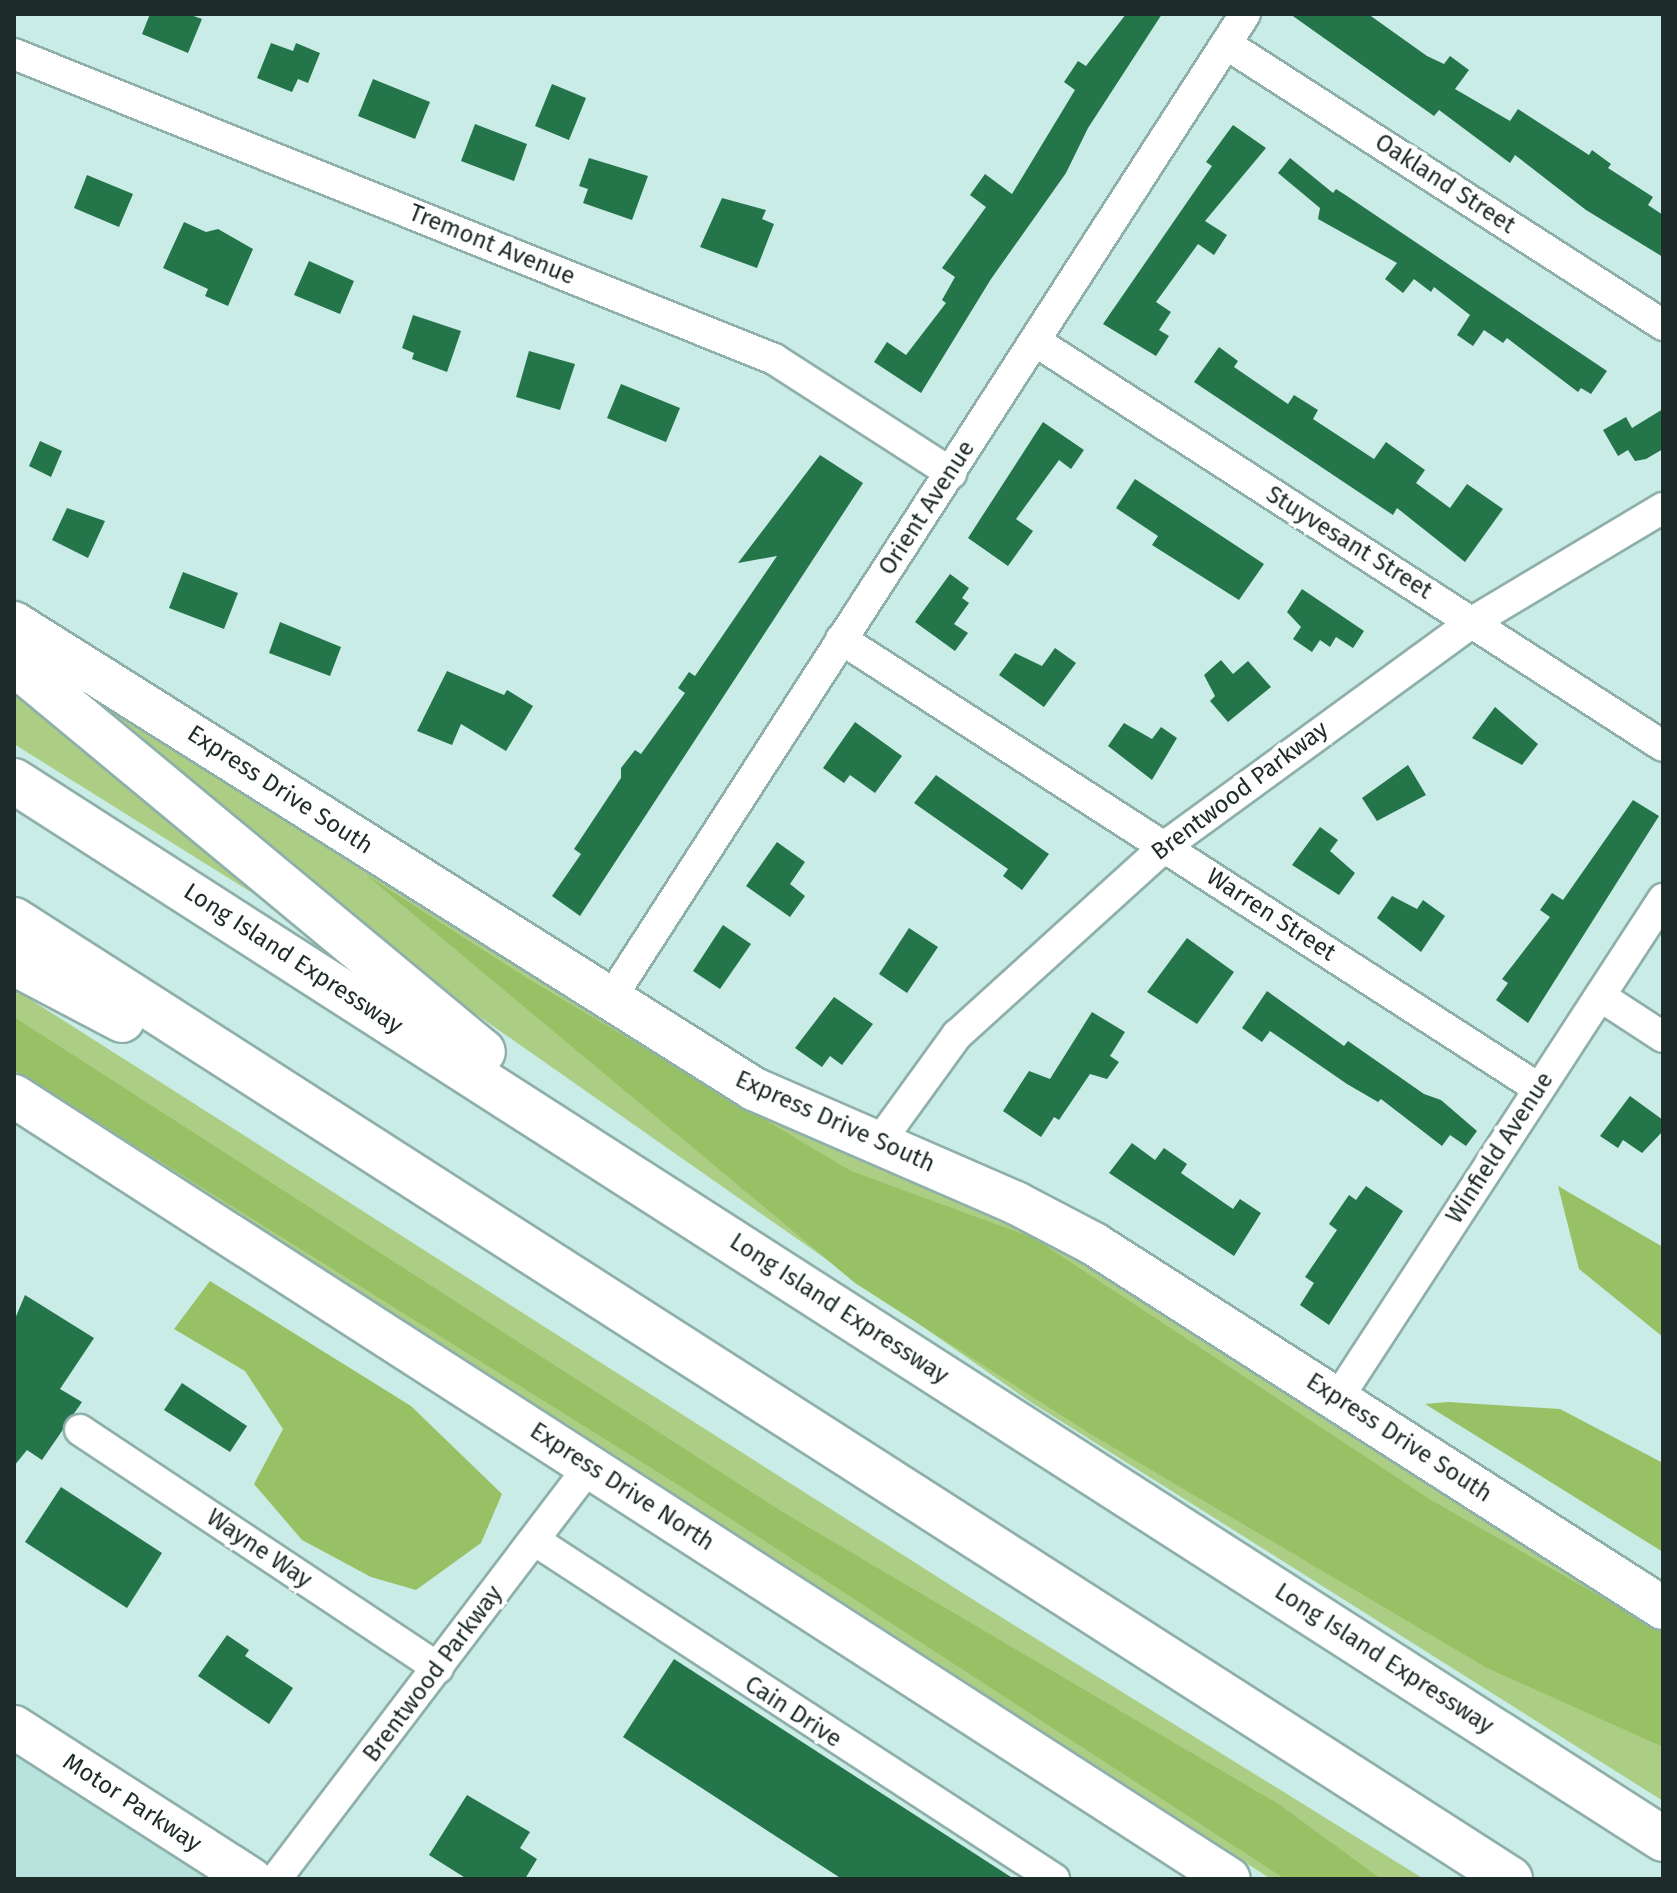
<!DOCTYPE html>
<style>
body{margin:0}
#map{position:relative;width:1677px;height:1893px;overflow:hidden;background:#c9ece7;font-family:"Fira Sans",sans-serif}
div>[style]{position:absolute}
.built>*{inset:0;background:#b7e3dc}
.green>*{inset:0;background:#acce84}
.forest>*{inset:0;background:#98c166}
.building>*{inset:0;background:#25754b}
.roads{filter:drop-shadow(2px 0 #8eafaa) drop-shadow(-2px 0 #8eafaa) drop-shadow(0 2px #8eafaa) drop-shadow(0 -2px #8eafaa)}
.street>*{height:30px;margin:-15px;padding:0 15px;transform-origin:15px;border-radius:15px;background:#fff}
.secondary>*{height:42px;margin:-21px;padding:0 21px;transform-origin:21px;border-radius:21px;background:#fff}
.highway>*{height:44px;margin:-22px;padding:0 22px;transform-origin:22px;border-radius:22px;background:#fff}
span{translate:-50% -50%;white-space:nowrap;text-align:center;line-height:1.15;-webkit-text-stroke:8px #fff;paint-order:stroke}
.street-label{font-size:24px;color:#1d2b29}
.frame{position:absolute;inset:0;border:16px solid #1d2b29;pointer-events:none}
</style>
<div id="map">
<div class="built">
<i style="clip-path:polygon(14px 1742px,249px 1879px,14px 1879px)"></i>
</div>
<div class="green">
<i style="clip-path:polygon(14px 682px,252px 877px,270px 904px,14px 744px)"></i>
<i style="clip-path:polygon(119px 702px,990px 1202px,1663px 1623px,1663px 1801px,1029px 1401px,460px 1003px,112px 713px)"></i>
<i style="clip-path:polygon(14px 989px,980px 1604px,1424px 1879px,1271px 1879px,14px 1073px)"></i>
</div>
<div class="forest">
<i style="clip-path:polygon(365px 874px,530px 980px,851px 1171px,1034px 1238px,1431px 1500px,1663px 1632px,1663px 1747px,1487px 1668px,1092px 1435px,855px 1283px)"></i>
<i style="clip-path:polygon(14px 1017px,781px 1511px,1280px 1805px,1381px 1879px,1285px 1879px,680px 1486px,14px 1070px)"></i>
<i style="clip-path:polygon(1558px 1186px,1663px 1247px,1663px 1337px,1579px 1269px)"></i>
<i style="clip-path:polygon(210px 1281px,411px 1406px,502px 1494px,481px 1543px,416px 1590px,371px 1577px,302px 1540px,254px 1484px,283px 1429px,245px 1371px,174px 1329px)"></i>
<i style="clip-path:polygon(1448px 1402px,1560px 1409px,1663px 1463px,1663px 1552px,1425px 1404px)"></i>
</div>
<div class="building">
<i style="clip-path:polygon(150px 14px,188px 14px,202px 19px,188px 53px,142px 34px)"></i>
<i style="clip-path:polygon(1126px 14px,1162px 14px,1088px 128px,1066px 173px,991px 279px,921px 393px,874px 362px,887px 342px,906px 355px,946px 303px,942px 300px,955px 277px,942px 268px,986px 207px,970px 195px,985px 174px,1012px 194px,1075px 90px,1064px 82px,1078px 61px,1086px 66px)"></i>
<i style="clip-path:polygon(1290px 14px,1368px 14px,1427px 56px,1444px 64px,1450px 56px,1469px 70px,1455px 89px,1510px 121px,1518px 109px,1589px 155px,1592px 150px,1611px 164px,1608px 168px,1653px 197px,1648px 205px,1663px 215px,1663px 257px,1586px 210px,1515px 155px,1510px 163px,1439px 110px,1434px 116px)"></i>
<i style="clip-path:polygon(271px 43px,293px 51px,296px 43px,320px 53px,308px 83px,298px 79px,292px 92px,257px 78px)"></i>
<i style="clip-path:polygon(373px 79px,430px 102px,415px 139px,358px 116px)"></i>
<i style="clip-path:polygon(552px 84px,586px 98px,569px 140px,535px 126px)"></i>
<i style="clip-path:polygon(475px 124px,527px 144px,514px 181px,461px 161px)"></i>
<i style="clip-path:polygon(1233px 125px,1266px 148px,1205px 221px,1227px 235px,1214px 255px,1198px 244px,1156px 302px,1171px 312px,1159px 330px,1169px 336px,1156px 356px,1103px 324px,1212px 166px,1206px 162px)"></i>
<i style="clip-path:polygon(589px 158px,648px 176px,632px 220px,583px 203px,588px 189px,579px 186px)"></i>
<i style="clip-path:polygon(1290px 158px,1333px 193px,1336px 189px,1347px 196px,1607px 371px,1591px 394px,1581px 388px,1578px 392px,1507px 338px,1503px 343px,1484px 330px,1473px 346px,1457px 335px,1470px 315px,1434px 287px,1431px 292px,1414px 279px,1403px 293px,1385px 279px,1397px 263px,1318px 219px,1320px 208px,1278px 173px)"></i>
<i style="clip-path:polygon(87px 175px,133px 194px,119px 227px,74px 208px)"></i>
<i style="clip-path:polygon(722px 198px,766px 210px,762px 219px,774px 224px,757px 268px,700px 247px)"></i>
<i style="clip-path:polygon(184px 222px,206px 232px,218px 229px,253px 249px,228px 306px,205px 296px,208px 289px,163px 268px)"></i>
<i style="clip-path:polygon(309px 261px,354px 281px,340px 314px,294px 295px)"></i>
<i style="clip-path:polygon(413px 315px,461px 331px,447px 372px,412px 359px,414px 353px,402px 348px)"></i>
<i style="clip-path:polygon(1219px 347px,1238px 361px,1234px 367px,1288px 404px,1294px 395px,1318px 410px,1313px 419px,1374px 459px,1386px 442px,1425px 470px,1416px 483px,1450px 508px,1467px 484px,1503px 509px,1465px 562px,1397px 508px,1393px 515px,1194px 382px)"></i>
<i style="clip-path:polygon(529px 351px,575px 364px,560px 410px,516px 397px)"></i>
<i style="clip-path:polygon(621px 384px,680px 408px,666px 442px,607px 418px)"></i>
<i style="clip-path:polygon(1663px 409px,1663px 449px,1646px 459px,1635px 461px,1628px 450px,1618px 456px,1603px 430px,1626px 417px,1632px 428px)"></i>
<i style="clip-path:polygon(1043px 422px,1084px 450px,1071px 469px,1059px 460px,1016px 519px,1033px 531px,1008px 566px,968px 538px)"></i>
<i style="clip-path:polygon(40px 441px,62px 451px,51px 477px,29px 466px)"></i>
<i style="clip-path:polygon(820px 455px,863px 483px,580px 916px,552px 896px,581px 854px,574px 849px,621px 778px,621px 768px,635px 750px,641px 754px,685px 693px,678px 688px,689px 672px,695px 676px,777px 556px,738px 563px)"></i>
<i style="clip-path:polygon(1135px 479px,1264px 564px,1239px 600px,1152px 545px,1158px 536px,1116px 508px)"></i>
<i style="clip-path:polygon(67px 508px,105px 521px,88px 558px,52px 540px)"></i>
<i style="clip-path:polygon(183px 572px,238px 593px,224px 629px,169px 608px)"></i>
<i style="clip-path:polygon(950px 574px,969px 588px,962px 598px,969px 603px,954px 624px,968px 633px,955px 651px,915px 622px)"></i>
<i style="clip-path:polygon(1302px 589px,1364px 631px,1353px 648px,1336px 637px,1330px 647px,1320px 640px,1312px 652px,1293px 639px,1301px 627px,1287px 612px)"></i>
<i style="clip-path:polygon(280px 622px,341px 647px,330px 676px,269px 653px)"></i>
<i style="clip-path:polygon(1055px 648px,1076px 663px,1044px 707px,999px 675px,1015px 653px,1042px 666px)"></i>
<i style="clip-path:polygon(1221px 660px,1233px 674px,1248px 661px,1271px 687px,1228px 722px,1210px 701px,1215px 696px,1204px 675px)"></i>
<i style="clip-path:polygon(447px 671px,504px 695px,507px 690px,533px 706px,506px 751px,461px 724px,452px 745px,417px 731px)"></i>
<i style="clip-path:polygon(1495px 707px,1538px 744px,1522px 765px,1472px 738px)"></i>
<i style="clip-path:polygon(855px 722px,902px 756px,875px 793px,850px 775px,844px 783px,823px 768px)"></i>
<i style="clip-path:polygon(1124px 723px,1152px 739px,1161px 727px,1177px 738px,1152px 780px,1108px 746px)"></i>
<i style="clip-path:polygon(1408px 765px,1426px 795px,1377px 821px,1362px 798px)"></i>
<i style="clip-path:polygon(936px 775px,1049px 854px,1022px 890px,1003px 876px,1008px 869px,914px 803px)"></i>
<i style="clip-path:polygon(1633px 800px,1659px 816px,1528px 1023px,1496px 1000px,1508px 983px,1502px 979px,1550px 917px,1540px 910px,1552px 893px,1563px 900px)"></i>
<i style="clip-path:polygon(1320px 827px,1338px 840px,1330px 851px,1355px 873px,1339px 895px,1292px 865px)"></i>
<i style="clip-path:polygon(777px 842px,805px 862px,790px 884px,805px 896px,790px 917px,746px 886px)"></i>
<i style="clip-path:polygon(1392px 896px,1417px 909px,1423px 900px,1445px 916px,1421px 952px,1377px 918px)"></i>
<i style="clip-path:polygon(723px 925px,751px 944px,720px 989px,693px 971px)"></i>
<i style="clip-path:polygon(909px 928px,938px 947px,907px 993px,879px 974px)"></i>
<i style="clip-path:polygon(1187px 938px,1234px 972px,1197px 1024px,1147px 992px)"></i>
<i style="clip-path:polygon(1267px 991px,1344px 1046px,1348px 1041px,1424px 1094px,1441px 1100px,1477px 1131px,1466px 1146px,1450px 1135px,1442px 1146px,1381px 1099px,1378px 1102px,1347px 1084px,1270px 1031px,1262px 1042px,1242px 1028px)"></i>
<i style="clip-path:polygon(834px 997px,873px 1024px,842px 1065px,830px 1056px,822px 1067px,795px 1048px)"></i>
<i style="clip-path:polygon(1092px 1012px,1125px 1032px,1110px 1056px,1119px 1062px,1107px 1079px,1090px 1074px,1059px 1120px,1054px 1117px,1041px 1137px,1003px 1111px,1029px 1071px,1050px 1079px)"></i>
<i style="clip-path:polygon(1630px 1096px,1663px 1120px,1663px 1131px,1642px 1153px,1623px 1140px,1618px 1148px,1600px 1136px)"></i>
<i style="clip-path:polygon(1132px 1143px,1155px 1160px,1164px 1148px,1187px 1164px,1181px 1173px,1233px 1209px,1240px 1199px,1261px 1213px,1234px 1256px,1109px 1173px)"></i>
<i style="clip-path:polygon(1366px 1186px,1403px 1211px,1329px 1325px,1300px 1305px,1314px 1283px,1305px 1277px,1337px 1230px,1329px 1224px,1349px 1195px,1356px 1200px)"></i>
<i style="clip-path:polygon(25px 1295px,94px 1338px,60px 1389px,82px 1402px,42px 1460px,27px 1450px,14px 1466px,14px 1321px)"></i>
<i style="clip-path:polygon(182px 1383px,247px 1426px,230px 1452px,164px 1410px)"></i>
<i style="clip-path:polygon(61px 1487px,162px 1553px,127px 1608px,25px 1542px)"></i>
<i style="clip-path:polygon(227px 1635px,249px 1650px,245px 1656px,293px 1688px,269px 1724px,198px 1676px)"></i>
<i style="clip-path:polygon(674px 1659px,1014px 1879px,842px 1879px,623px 1737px)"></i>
<i style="clip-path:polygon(467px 1795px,530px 1832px,520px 1848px,537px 1859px,525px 1879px,467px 1879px,429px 1855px)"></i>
</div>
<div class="roads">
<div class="street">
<i style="left:1226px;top:44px;width:520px;rotate:32.74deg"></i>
<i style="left:14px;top:54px;width:819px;rotate:21.87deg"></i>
<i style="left:774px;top:359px;width:211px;rotate:32.8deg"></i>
<i style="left:1035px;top:341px;width:747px;rotate:32.82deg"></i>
<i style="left:841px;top:639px;width:829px;rotate:32.79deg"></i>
<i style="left:1600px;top:996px;width:75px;rotate:33.1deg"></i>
<i style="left:609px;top:1001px;width:1174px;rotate:-57.2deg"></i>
<i style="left:878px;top:1144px;width:135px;rotate:-54.1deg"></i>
<i style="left:957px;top:1035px;width:280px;rotate:-42.2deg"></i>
<i style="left:1164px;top:847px;width:384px;rotate:-36.1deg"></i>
<i style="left:1474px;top:621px;width:220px;rotate:-30.9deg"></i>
<i style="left:1338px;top:1398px;width:596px;rotate:-56.92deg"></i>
<i style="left:80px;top:1430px;width:430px;rotate:33.6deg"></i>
<i style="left:534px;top:1540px;width:621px;rotate:33.1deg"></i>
<i style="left:276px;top:1879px;width:517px;rotate:-52.78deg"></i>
</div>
<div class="secondary">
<i style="left:14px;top:623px;width:875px;rotate:32.2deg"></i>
<i style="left:754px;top:1089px;width:286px;rotate:23.5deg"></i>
<i style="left:1016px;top:1203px;width:88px;rotate:27.7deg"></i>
<i style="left:1094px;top:1244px;width:675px;rotate:32.61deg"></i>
<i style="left:14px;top:1096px;width:1445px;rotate:32.8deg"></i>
<i style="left:14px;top:1727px;width:282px;rotate:32.7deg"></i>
</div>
<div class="highway">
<i style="left:14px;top:663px;width:609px;rotate:39.67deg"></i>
<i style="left:14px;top:781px;width:1959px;rotate:32.68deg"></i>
<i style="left:14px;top:920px;width:1777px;rotate:32.66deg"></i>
<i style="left:14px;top:963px;width:122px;rotate:27.8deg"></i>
</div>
</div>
<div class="street-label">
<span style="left:1445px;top:184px;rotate:33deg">Oakland Street</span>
<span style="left:492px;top:245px;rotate:22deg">Tremont Avenue</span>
<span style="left:927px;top:508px;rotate:-57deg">Orient Avenue</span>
<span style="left:1349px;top:543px;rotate:32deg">Stuyvesant Street</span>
<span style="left:280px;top:790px;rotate:33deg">Express Drive South</span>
<span style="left:1240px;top:791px;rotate:-37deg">Brentwood Parkway</span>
<span style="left:1271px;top:915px;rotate:33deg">Warren Street</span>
<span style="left:293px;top:959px;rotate:33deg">Long Island Expressway</span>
<span style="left:835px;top:1122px;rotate:24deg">Express Drive South</span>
<span style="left:1500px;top:1148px;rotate:-57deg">Winfield Avenue</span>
<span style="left:839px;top:1309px;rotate:33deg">Long Island Expressway</span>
<span style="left:1399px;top:1438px;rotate:33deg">Express Drive South</span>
<span style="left:622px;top:1487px;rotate:33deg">Express Drive North</span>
<span style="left:259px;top:1549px;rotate:34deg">Wayne Way</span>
<span style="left:1384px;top:1659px;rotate:33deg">Long Island Expressway</span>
<span style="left:433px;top:1674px;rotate:-53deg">Brentwood Parkway</span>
<span style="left:793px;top:1712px;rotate:33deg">Cain Drive</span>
<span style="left:132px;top:1803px;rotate:33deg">Motor Parkway</span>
</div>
<div class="frame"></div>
</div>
